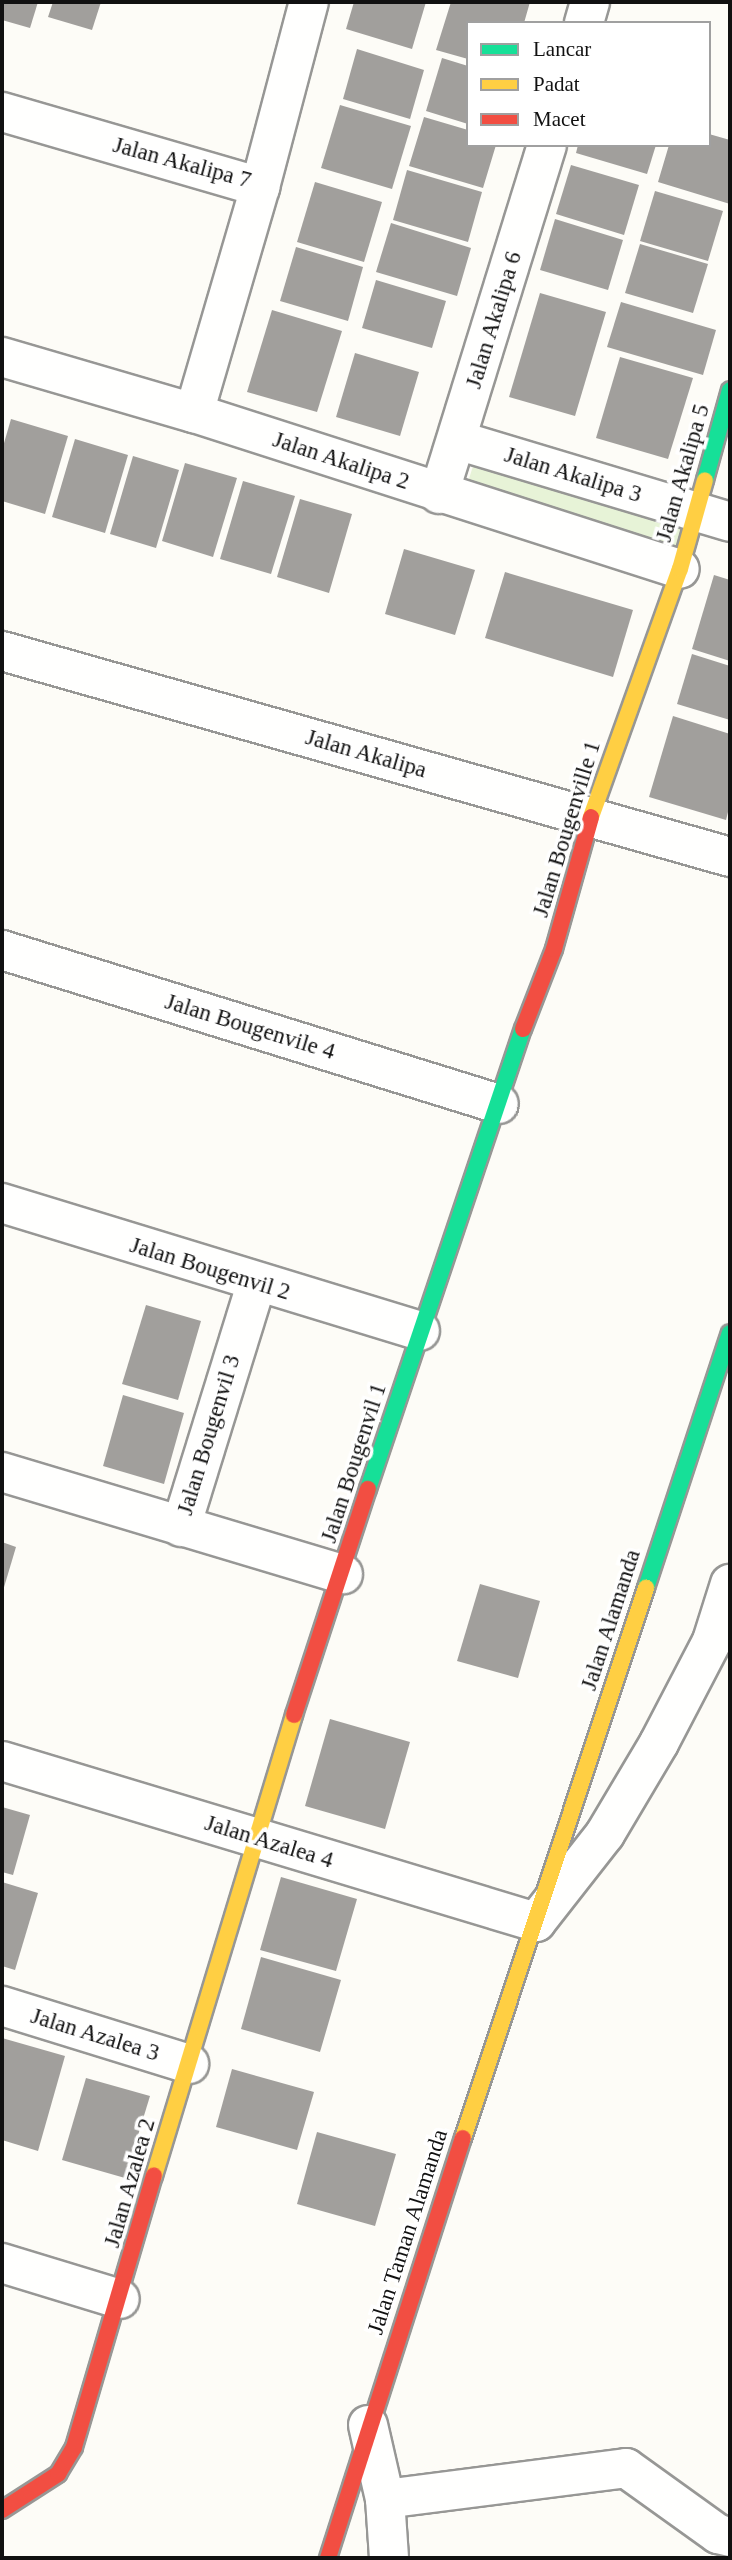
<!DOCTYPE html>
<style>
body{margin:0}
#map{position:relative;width:732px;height:2560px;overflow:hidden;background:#fdfcf7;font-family:Georgia,serif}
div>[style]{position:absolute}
.green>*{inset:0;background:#e7f3d7}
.building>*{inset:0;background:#a19f9c}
.roads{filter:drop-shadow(2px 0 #979795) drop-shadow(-2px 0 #979795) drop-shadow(0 2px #979795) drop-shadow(0 -2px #979795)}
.street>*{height:38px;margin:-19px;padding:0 19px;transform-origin:19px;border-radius:19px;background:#fffffe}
.fast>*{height:16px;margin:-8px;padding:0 8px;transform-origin:8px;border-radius:8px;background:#16e098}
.slow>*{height:16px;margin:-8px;padding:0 8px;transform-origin:8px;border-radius:8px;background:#ffcf43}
.jam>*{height:16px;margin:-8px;padding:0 8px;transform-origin:8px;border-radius:8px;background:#f24e42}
span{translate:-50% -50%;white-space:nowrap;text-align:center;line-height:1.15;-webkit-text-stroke:7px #fff;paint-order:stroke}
.street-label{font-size:23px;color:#111}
.frame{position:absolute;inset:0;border:4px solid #111;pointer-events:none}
.legend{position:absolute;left:466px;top:21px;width:245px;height:126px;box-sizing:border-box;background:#fff;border:2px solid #a0a0a0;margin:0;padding:9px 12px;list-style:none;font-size:21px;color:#111}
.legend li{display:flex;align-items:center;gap:14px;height:35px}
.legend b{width:35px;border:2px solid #a0a0a0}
</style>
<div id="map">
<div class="green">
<i style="clip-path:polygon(474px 463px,686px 526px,678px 549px,467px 485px)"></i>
</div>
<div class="building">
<i style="clip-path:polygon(2px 2px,38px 2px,30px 28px,2px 20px)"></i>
<i style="clip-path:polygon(53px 2px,101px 2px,92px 30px,48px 17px)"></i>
<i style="clip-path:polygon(354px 2px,426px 2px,412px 49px,346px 29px)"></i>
<i style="clip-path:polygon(451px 2px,530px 2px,524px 23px,468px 23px,468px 59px,436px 50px)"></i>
<i style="clip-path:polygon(357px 49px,424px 70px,410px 119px,343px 99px)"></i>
<i style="clip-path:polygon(442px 58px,468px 66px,468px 124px,426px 111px)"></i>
<i style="clip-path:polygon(340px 105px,411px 126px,392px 189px,321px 168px)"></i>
<i style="clip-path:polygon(424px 117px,468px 130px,468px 145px,496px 145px,483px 188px,409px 166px)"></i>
<i style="clip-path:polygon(709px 134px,730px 140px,730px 204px,658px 182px,669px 145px,709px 145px)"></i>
<i style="clip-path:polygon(578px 145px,656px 145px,647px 174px,576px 153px)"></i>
<i style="clip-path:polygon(571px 165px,639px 185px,624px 235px,556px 214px)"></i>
<i style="clip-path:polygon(407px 170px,482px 192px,468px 242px,393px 220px)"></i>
<i style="clip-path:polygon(315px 182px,382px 202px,364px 262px,297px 242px)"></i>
<i style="clip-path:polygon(655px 191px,723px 211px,708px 261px,640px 241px)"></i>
<i style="clip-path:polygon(555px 219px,623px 240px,608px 290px,540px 270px)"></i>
<i style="clip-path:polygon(391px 223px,471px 248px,457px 296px,376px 272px)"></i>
<i style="clip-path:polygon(640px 244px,708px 264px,693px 313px,625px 293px)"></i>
<i style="clip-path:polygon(296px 247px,363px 267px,348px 321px,280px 301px)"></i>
<i style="clip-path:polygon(376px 280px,446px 301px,432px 348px,362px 328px)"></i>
<i style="clip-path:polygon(540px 293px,606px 312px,575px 416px,509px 397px)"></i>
<i style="clip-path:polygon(621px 302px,716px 330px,703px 375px,607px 347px)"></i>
<i style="clip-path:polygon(272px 310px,342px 331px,317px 412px,247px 392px)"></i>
<i style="clip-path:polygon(355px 353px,419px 372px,400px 436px,336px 417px)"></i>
<i style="clip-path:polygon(620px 357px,693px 378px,668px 459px,596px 438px)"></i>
<i style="clip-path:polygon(11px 419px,68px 436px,45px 514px,2px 501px,2px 450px)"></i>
<i style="clip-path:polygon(75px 439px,128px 455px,105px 533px,52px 517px)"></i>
<i style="clip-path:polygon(133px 456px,179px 470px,156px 548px,110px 534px)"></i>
<i style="clip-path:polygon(185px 463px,237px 478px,213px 557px,162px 541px)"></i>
<i style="clip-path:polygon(243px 481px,295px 496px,271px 574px,220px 559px)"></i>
<i style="clip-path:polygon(300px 499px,352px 514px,329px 593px,277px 577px)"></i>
<i style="clip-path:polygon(404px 549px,475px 570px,455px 635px,385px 614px)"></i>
<i style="clip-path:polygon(505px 572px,633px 610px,613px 677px,485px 638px)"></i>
<i style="clip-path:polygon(714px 575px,730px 580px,730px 661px,692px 649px)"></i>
<i style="clip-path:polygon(692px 654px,730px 666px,730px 720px,677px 704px)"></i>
<i style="clip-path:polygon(673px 716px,730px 734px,730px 804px,726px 820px,649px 797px)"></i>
<i style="clip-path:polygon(146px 1305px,201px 1321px,178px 1400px,122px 1384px)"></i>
<i style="clip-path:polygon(123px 1395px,184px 1413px,164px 1484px,103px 1466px)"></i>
<i style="clip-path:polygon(2px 1542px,16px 1547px,2px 1594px)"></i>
<i style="clip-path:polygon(480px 1584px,540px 1601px,518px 1678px,457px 1661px)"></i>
<i style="clip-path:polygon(330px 1719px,410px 1742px,385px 1829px,305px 1806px)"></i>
<i style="clip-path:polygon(2px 1807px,30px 1815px,13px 1875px,2px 1872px)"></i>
<i style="clip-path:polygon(281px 1877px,357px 1899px,336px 1971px,260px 1950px)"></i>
<i style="clip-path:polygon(2px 1882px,38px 1893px,15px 1970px,2px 1966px)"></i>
<i style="clip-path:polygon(261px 1957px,341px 1980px,320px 2052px,241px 2029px)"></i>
<i style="clip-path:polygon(2px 2038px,65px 2056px,38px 2151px,2px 2140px)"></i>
<i style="clip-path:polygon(232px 2069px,314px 2092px,297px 2150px,216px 2127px)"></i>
<i style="clip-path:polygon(86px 2078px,150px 2096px,125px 2178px,62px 2160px)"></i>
<i style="clip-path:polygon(317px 2132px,396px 2154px,375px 2226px,297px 2204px)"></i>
</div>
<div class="roads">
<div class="street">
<i style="left:584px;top:23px;width:22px;rotate:-74deg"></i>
<i style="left:2px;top:112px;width:269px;rotate:16.2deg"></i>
<i style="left:260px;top:187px;width:191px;rotate:-75.2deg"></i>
<i style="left:2px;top:357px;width:200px;rotate:16.3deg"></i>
<i style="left:194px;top:413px;width:510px;rotate:17.8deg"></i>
<i style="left:194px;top:413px;width:235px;rotate:-73.7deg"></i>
<i style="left:457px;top:440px;width:285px;rotate:16.7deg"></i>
<i style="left:439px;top:494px;width:365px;rotate:-72.8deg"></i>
<i style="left:2px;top:651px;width:757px;rotate:15.8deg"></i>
<i style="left:2px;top:950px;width:520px;rotate:17.22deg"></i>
<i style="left:2px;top:1203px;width:437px;rotate:17deg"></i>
<i style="left:2px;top:1472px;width:356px;rotate:16.7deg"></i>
<i style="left:181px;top:1527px;width:253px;rotate:-72.8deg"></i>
<i style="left:2px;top:1761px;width:558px;rotate:16.78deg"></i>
<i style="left:536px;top:1922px;width:112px;rotate:-51.9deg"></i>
<i style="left:605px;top:1834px;width:106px;rotate:-59.3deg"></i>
<i style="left:659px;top:1743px;width:115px;rotate:-62.5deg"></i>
<i style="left:712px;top:1641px;width:60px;rotate:-72.5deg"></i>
<i style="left:2px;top:2006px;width:196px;rotate:17.2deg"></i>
<i style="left:2px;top:2263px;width:123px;rotate:17deg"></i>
<i style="left:368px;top:2425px;width:76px;rotate:77.1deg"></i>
<i style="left:385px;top:2499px;width:59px;rotate:86.1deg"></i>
<i style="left:385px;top:2499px;width:243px;rotate:-7.3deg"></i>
<i style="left:626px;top:2468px;width:113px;rotate:35.7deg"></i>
<i style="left:718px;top:2534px;width:12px;rotate:14deg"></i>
</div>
<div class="fast">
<i style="left:705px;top:480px;width:93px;rotate:-74.5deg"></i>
<i style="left:368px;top:1489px;width:485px;rotate:-71.4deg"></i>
<i style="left:646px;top:1588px;width:268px;rotate:-71.8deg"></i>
</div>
<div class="slow">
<i style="left:591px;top:817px;width:263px;rotate:-70.3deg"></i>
<i style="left:680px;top:569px;width:92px;rotate:-74.3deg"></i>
<i style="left:463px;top:2138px;width:580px;rotate:-71.6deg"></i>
<i style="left:154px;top:2176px;width:482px;rotate:-73.1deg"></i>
</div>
<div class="jam">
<i style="left:523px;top:1029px;width:86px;rotate:-68.8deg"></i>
<i style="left:554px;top:949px;width:137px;rotate:-74.3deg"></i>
<i style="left:294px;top:1715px;width:238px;rotate:-71.9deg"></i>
<i style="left:2px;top:2510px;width:67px;rotate:-32.7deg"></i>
<i style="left:58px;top:2474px;width:31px;rotate:-59deg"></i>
<i style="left:74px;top:2447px;width:283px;rotate:-73.6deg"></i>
<i style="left:328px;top:2558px;width:441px;rotate:-72.2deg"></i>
</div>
</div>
<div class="street-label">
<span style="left:182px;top:163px;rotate:15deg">Jalan Akalipa 7</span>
<span style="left:494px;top:320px;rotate:-73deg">Jalan Akalipa 6</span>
<span style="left:341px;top:461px;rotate:18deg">Jalan Akalipa 2</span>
<span style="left:683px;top:473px;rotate:-74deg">Jalan Akalipa 5</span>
<span style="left:573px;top:475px;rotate:17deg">Jalan Akalipa 3</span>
<span style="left:366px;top:754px;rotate:16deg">Jalan Akalipa</span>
<span style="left:567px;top:829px;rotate:-73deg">Jalan Bougenville 1</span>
<span style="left:250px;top:1027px;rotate:17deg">Jalan Bougenvile 4</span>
<span style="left:210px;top:1269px;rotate:17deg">Jalan Bougenvil 2</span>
<span style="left:209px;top:1435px;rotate:-73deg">Jalan Bougenvil 3</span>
<span style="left:354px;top:1463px;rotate:-72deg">Jalan Bougenvil 1</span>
<span style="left:611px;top:1620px;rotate:-72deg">Jalan Alamanda</span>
<span style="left:269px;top:1842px;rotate:17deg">Jalan Azalea 4</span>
<span style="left:95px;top:2035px;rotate:17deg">Jalan Azalea 3</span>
<span style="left:130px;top:2183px;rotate:-74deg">Jalan Azalea 2</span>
<span style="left:408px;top:2232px;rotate:-72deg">Jalan Taman Alamanda</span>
</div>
<div class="frame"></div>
<ul class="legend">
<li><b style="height:9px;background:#16e098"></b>Lancar</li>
<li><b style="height:9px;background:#ffcf43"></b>Padat</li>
<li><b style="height:9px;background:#f24e42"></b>Macet</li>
</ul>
</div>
